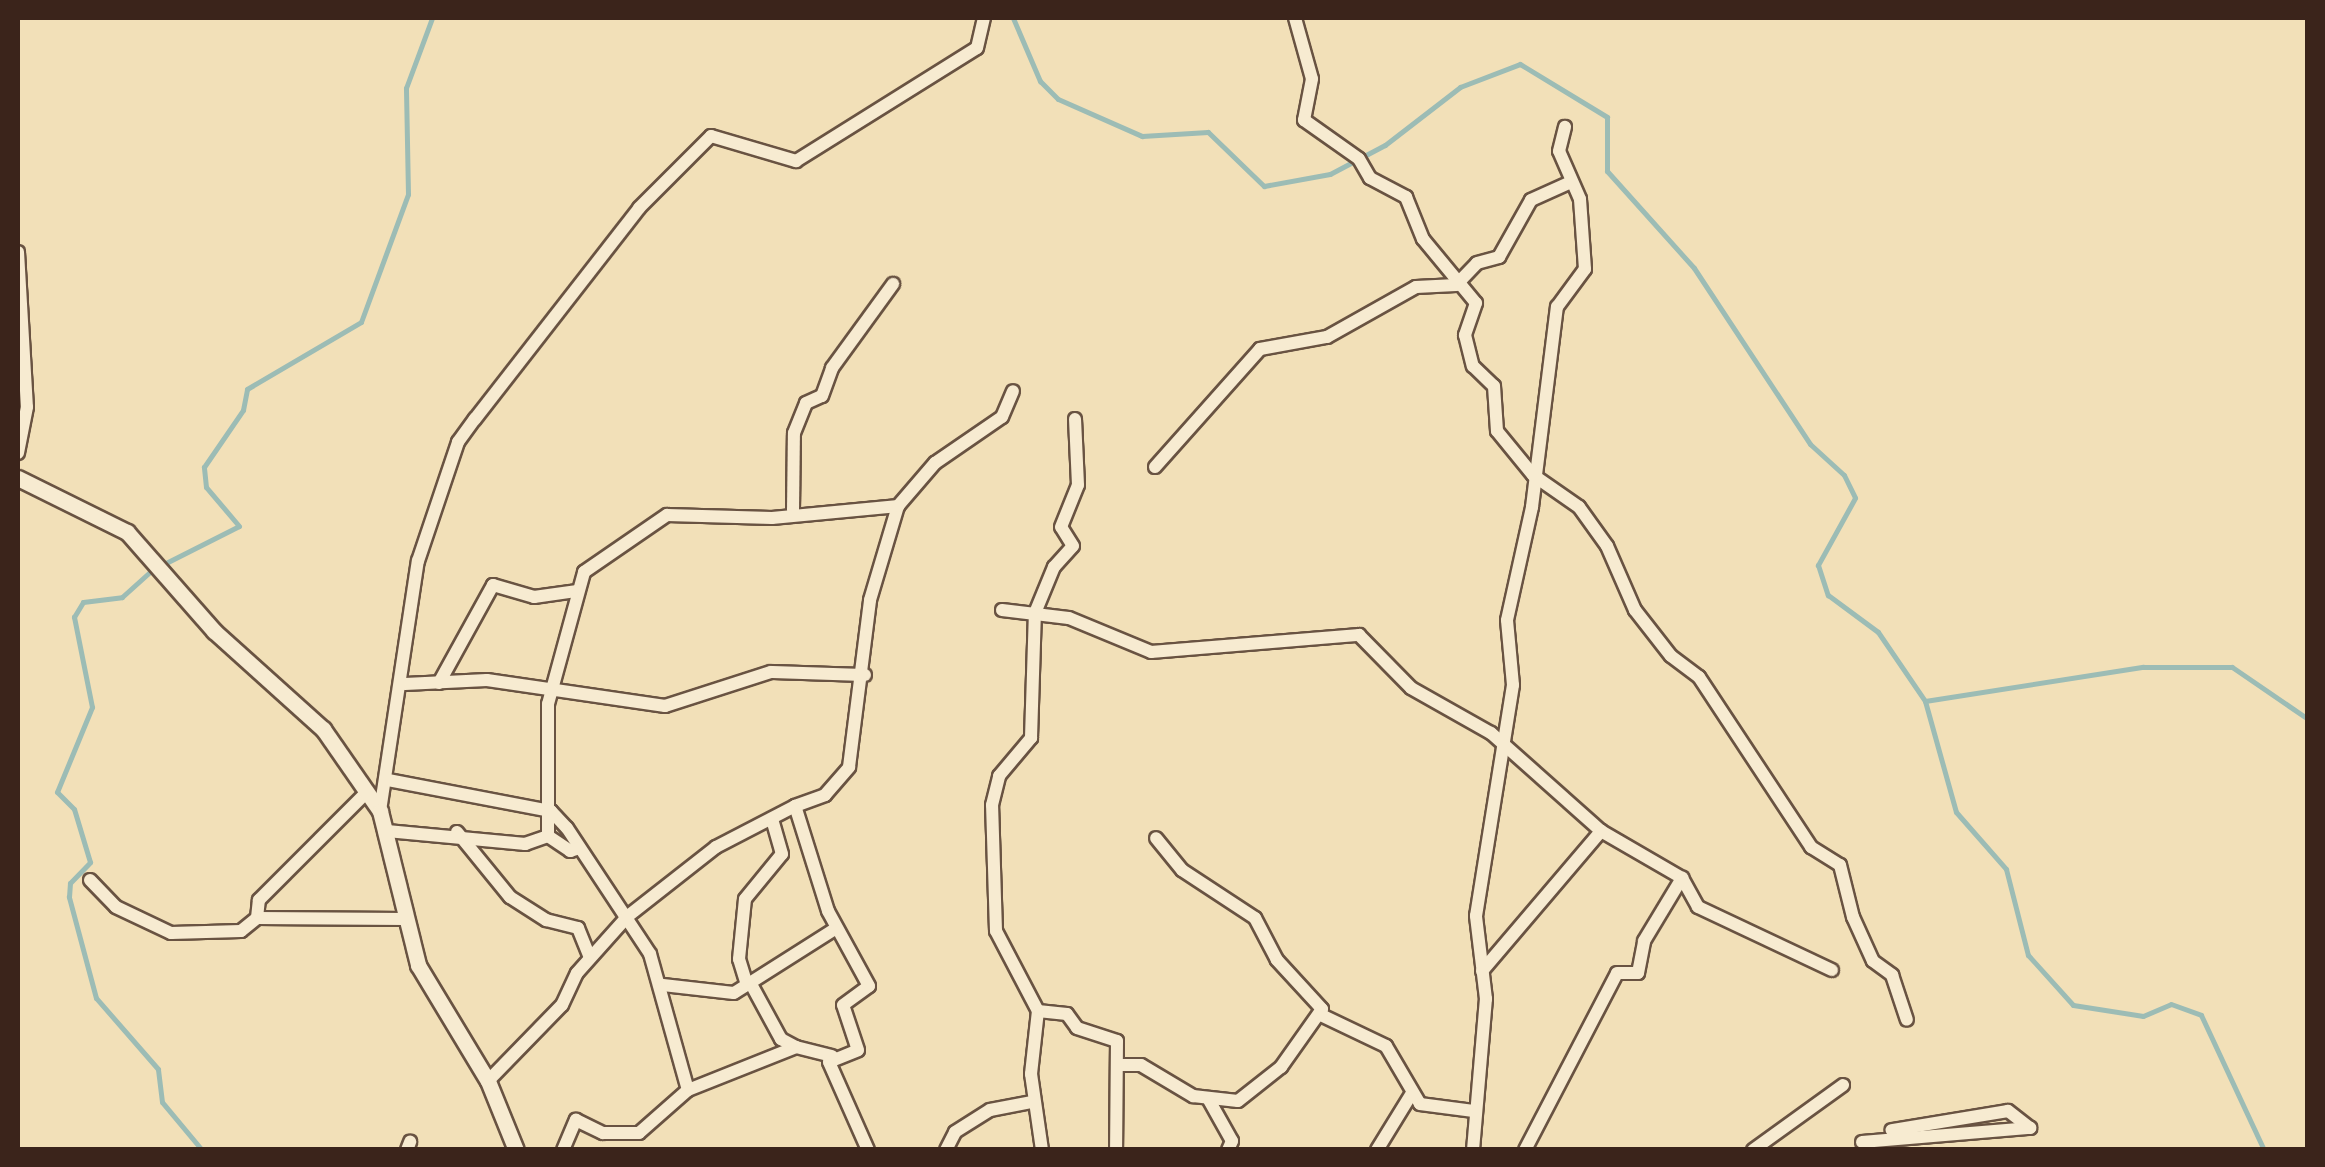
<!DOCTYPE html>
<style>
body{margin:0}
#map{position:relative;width:2325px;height:1167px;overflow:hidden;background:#f2e0b8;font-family:"Libre Caslon Text",serif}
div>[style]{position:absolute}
.stream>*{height:5px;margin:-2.5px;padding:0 2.5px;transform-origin:2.5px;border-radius:2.5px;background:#9cbcb5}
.roads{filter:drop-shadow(2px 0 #695342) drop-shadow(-2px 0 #695342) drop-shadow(0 2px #695342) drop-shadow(0 -2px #695342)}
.minor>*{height:12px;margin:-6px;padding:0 6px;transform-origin:6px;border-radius:6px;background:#f7ebd1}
.tertiary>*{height:15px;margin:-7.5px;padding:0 7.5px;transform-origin:7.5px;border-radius:7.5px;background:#f7ebd1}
span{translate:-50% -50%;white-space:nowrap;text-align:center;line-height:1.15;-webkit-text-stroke:10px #f7ebd1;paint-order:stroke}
.frame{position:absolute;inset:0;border:20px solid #3b241b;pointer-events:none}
</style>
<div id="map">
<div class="stream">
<i style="left:1013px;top:18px;width:69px;rotate:66.8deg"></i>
<i style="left:1040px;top:81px;width:25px;rotate:45deg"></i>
<i style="left:1058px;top:99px;width:92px;rotate:23.8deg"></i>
<i style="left:1142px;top:136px;width:66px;rotate:-3.5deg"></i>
<i style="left:1208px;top:132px;width:78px;rotate:44deg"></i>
<i style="left:1264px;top:186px;width:67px;rotate:-10.3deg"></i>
<i style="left:1330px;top:174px;width:62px;rotate:-27.8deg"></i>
<i style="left:1385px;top:145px;width:95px;rotate:-37.7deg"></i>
<i style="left:1460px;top:87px;width:64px;rotate:-21deg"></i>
<i style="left:1520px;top:64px;width:102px;rotate:31.3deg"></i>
<i style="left:1607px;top:117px;width:54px;rotate:90deg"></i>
<i style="left:1607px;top:171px;width:130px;rotate:48.1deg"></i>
<i style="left:1694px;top:268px;width:211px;rotate:56.6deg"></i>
<i style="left:1810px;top:444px;width:46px;rotate:42.4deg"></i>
<i style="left:1844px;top:475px;width:25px;rotate:64deg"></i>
<i style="left:1855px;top:498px;width:77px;rotate:118.9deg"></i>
<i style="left:1818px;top:565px;width:32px;rotate:72deg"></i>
<i style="left:1828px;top:595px;width:62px;rotate:36.5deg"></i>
<i style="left:1878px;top:632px;width:83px;rotate:55.7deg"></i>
<i style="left:1925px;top:701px;width:115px;rotate:74.4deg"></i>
<i style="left:1956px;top:812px;width:76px;rotate:48.7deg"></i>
<i style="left:2006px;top:869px;width:89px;rotate:75.7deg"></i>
<i style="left:2028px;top:955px;width:67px;rotate:48deg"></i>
<i style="left:2073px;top:1005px;width:71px;rotate:8.9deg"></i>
<i style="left:2143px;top:1016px;width:30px;rotate:-23deg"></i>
<i style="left:2171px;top:1004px;width:32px;rotate:20deg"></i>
<i style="left:2201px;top:1015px;width:149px;rotate:65deg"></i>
<i style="left:1925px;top:701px;width:221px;rotate:-8.9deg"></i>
<i style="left:2143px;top:667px;width:89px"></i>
<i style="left:2232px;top:667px;width:92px;rotate:34.4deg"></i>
<i style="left:202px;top:1150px;width:62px;rotate:-129.8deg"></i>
<i style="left:162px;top:1102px;width:33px;rotate:-97deg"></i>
<i style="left:158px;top:1069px;width:94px;rotate:-131.1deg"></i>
<i style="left:96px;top:998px;width:105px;rotate:-105deg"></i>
<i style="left:69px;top:897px;width:14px;rotate:-86deg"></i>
<i style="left:70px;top:883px;width:29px;rotate:-46deg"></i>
<i style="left:90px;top:862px;width:55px;rotate:-106.8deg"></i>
<i style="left:74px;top:809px;width:24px;rotate:-135deg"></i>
<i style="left:57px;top:792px;width:92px;rotate:-67.6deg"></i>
<i style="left:92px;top:707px;width:92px;rotate:-101.3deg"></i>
<i style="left:74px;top:617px;width:17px;rotate:-59deg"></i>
<i style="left:83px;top:602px;width:39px;rotate:-7deg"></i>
<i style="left:122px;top:597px;width:40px;rotate:-42deg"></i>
<i style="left:152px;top:570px;width:97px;rotate:-26.8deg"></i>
<i style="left:239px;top:526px;width:51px;rotate:-130.2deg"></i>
<i style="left:206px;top:487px;width:20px;rotate:-96deg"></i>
<i style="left:204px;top:467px;width:69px;rotate:-55.6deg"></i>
<i style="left:243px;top:410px;width:21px;rotate:-79deg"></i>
<i style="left:247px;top:389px;width:132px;rotate:-30.4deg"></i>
<i style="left:361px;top:322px;width:136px;rotate:-69.8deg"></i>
<i style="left:408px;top:194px;width:106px;rotate:-91.1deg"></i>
<i style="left:406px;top:88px;width:75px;rotate:-69.6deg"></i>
</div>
<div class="roads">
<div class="minor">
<i style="left:1295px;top:18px;width:63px;rotate:74.4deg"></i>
<i style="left:1312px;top:79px;width:42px;rotate:101deg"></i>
<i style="left:1304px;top:120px;width:67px;rotate:35.3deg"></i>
<i style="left:1359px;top:159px;width:22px;rotate:60deg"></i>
<i style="left:1370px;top:178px;width:41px;rotate:27.8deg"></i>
<i style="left:1406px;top:197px;width:45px;rotate:68deg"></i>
<i style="left:1423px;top:239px;width:83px;rotate:50.4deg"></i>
<i style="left:1476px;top:303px;width:34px;rotate:109deg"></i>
<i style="left:1465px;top:335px;width:32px;rotate:76deg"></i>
<i style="left:1473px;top:366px;width:29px;rotate:44deg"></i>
<i style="left:1494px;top:386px;width:45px;rotate:86.2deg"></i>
<i style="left:1497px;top:431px;width:57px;rotate:50.7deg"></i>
<i style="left:1533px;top:475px;width:56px;rotate:34.8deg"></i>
<i style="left:1579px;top:507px;width:48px;rotate:54.3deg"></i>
<i style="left:1607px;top:546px;width:70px;rotate:66.4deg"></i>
<i style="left:1635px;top:610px;width:58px;rotate:52deg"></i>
<i style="left:1671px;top:656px;width:35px;rotate:37deg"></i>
<i style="left:1699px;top:677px;width:204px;rotate:56.6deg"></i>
<i style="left:1811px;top:847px;width:34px;rotate:32deg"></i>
<i style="left:1840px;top:865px;width:54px;rotate:76deg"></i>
<i style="left:1853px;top:917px;width:48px;rotate:65.6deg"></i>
<i style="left:1873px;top:961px;width:24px;rotate:36deg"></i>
<i style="left:1892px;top:975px;width:47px;rotate:71.6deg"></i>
<i style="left:18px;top:252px;width:155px;rotate:86.7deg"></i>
<i style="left:27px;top:407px;width:47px;rotate:101.1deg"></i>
<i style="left:1155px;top:467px;width:158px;rotate:-48.3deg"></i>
<i style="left:1260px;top:349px;width:68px;rotate:-10.2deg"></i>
<i style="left:1327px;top:337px;width:102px;rotate:-29.3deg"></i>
<i style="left:1416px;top:287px;width:40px;rotate:-2.9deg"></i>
<i style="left:1456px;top:285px;width:30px;rotate:-46deg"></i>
<i style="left:1477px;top:263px;width:23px;rotate:-15deg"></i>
<i style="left:1499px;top:257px;width:65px;rotate:-60.7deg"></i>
<i style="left:1531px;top:200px;width:42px;rotate:-24.1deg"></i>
<i style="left:793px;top:510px;width:77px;rotate:-89.3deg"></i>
<i style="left:794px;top:433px;width:32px;rotate:-68deg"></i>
<i style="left:806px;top:403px;width:17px;rotate:-24deg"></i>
<i style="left:822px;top:396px;width:30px;rotate:-70deg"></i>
<i style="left:832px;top:368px;width:104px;rotate:-54deg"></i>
<i style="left:1002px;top:610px;width:67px;rotate:6.8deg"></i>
<i style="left:1069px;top:618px;width:89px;rotate:22.5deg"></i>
<i style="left:1151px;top:652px;width:209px;rotate:-4.7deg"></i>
<i style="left:1359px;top:635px;width:74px;rotate:45.5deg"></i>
<i style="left:1411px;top:688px;width:92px;rotate:29.4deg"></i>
<i style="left:1491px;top:733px;width:147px;rotate:41.7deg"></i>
<i style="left:1601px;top:831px;width:94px;rotate:30.1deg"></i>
<i style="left:1682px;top:878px;width:33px;rotate:61deg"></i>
<i style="left:1698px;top:907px;width:148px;rotate:25.2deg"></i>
<i style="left:439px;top:683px;width:112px;rotate:-61.1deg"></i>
<i style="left:493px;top:585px;width:43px;rotate:16.3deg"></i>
<i style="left:534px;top:597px;width:42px;rotate:-8.1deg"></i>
<i style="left:405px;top:684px;width:82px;rotate:-2.8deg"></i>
<i style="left:487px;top:680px;width:180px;rotate:8.3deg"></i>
<i style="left:665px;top:706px;width:111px;rotate:-17.8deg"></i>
<i style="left:771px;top:672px;width:94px;rotate:1.8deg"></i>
<i style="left:388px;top:780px;width:166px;rotate:10.8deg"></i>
<i style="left:551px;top:811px;width:23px;rotate:47deg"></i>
<i style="left:567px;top:828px;width:151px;rotate:56.6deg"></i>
<i style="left:650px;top:954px;width:141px;rotate:74.4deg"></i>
<i style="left:380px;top:811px;width:253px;rotate:-81.4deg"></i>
<i style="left:418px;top:561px;width:126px;rotate:-71.4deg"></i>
<i style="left:458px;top:442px;width:29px;rotate:-54deg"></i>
<i style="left:475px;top:419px;width:267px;rotate:-52.1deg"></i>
<i style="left:639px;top:208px;width:102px;rotate:-45deg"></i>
<i style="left:711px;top:136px;width:89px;rotate:16.4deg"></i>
<i style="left:796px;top:161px;width:213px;rotate:-32deg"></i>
<i style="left:977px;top:48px;width:31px;rotate:-77deg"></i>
<i style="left:387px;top:831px;width:139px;rotate:5.4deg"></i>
<i style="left:525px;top:844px;width:24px;rotate:-19deg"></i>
<i style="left:548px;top:836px;width:27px;rotate:34deg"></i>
<i style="left:570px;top:851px;width:10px;rotate:-17deg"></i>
<i style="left:457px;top:832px;width:84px;rotate:50.8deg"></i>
<i style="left:510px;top:897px;width:43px;rotate:32.6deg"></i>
<i style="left:546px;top:920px;width:33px;rotate:14deg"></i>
<i style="left:578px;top:928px;width:31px;rotate:68deg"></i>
<i style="left:548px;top:836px;width:132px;rotate:-90deg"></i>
<i style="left:548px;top:704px;width:137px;rotate:-74.7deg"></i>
<i style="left:584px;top:572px;width:101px;rotate:-34.5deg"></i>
<i style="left:667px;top:515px;width:105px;rotate:1.6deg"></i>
<i style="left:772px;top:518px;width:127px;rotate:-5.4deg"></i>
<i style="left:90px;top:880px;width:37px;rotate:46deg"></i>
<i style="left:116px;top:907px;width:61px;rotate:25.3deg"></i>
<i style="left:171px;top:933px;width:70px;rotate:-1.6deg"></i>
<i style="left:241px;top:931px;width:21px;rotate:-39deg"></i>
<i style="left:257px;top:918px;width:148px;rotate:0.4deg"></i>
<i style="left:257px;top:918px;width:18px;rotate:-84deg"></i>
<i style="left:259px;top:900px;width:153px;rotate:-45deg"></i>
<i style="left:1482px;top:971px;width:184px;rotate:-49.6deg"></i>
<i style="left:751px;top:984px;width:63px;rotate:61.4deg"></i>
<i style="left:781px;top:1039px;width:17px;rotate:28deg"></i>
<i style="left:663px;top:985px;width:71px;rotate:6.4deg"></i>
<i style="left:734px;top:993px;width:120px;rotate:-32.4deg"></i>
<i style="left:747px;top:985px;width:27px;rotate:-107deg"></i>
<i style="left:739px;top:959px;width:60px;rotate:-84.3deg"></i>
<i style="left:745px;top:899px;width:58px;rotate:-50.6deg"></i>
<i style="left:782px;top:854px;width:33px;rotate:-106deg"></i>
<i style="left:1038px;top:1011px;width:29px;rotate:6deg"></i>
<i style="left:1067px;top:1014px;width:17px;rotate:54deg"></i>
<i style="left:1077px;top:1028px;width:42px;rotate:18deg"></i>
<i style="left:1117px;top:1041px;width:109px;rotate:90.5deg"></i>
<i style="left:1321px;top:1015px;width:72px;rotate:25.5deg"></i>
<i style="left:1386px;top:1046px;width:67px;rotate:59.6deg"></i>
<i style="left:1420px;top:1104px;width:54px;rotate:7.4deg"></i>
<i style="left:1119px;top:1065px;width:22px"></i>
<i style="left:1141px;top:1065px;width:61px;rotate:30.8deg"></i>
<i style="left:1193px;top:1096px;width:45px;rotate:6.3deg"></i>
<i style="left:1238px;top:1101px;width:55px;rotate:-38.3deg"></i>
<i style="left:1281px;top:1067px;width:71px;rotate:-54.7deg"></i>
<i style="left:1322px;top:1009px;width:67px;rotate:-132.6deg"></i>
<i style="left:1277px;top:960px;width:47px;rotate:-117.6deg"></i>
<i style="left:1255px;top:918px;width:87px;rotate:-146.7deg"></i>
<i style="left:1182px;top:870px;width:41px;rotate:-129.1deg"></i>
<i style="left:488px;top:1081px;width:106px;rotate:-45.8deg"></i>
<i style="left:562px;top:1005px;width:35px;rotate:-65deg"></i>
<i style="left:577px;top:973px;width:76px;rotate:-48.2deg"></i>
<i style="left:628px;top:916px;width:112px;rotate:-38.1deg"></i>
<i style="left:716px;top:847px;width:89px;rotate:-27.4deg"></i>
<i style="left:1209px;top:1100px;width:47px;rotate:60.7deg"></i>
<i style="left:1232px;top:1141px;width:10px;rotate:114deg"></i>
<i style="left:1862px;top:1142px;width:169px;rotate:-4.8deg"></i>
<i style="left:2030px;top:1128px;width:28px;rotate:-142deg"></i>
<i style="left:2008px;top:1111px;width:118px;rotate:170.7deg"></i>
<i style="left:407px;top:1150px;width:9px;rotate:-69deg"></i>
<i style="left:563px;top:1150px;width:33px;rotate:-67deg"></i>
<i style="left:576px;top:1120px;width:30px;rotate:26deg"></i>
<i style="left:603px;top:1133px;width:36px"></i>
<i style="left:639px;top:1133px;width:65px;rotate:-41.3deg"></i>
<i style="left:688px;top:1090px;width:116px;rotate:-21.7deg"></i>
<i style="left:796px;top:1047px;width:37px;rotate:14deg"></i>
<i style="left:868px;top:1150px;width:96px;rotate:-113.9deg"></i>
<i style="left:829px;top:1062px;width:31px;rotate:-22deg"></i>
<i style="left:858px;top:1050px;width:47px;rotate:-108.4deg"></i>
<i style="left:843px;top:1005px;width:32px;rotate:-36deg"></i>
<i style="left:869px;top:986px;width:85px;rotate:-118.7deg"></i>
<i style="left:828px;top:911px;width:110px;rotate:-107.4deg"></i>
<i style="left:795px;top:806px;width:32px;rotate:-20deg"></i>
<i style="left:825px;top:795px;width:37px;rotate:-49deg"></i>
<i style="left:849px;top:767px;width:168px;rotate:-82.8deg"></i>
<i style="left:870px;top:600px;width:98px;rotate:-73.4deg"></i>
<i style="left:898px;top:506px;width:57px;rotate:-49.3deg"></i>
<i style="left:935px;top:463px;width:81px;rotate:-34.5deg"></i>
<i style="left:1002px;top:417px;width:28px;rotate:-67deg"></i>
<i style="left:946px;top:1150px;width:20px;rotate:-63deg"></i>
<i style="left:955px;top:1132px;width:41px;rotate:-32.2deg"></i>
<i style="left:990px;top:1110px;width:43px;rotate:-10.8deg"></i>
<i style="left:1042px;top:1150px;width:77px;rotate:-98.2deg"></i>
<i style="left:1031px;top:1074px;width:63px;rotate:-83.7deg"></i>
<i style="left:1038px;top:1011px;width:90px;rotate:-117.7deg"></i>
<i style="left:996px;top:931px;width:126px;rotate:-91.8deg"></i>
<i style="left:992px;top:805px;width:30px;rotate:-76deg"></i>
<i style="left:999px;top:776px;width:50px;rotate:-49.9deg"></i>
<i style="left:1031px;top:738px;width:125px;rotate:-88.2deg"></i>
<i style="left:1035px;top:613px;width:50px;rotate:-67.6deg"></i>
<i style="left:1054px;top:567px;width:28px;rotate:-48deg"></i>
<i style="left:1073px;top:546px;width:22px;rotate:-122deg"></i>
<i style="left:1061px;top:527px;width:45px;rotate:-68deg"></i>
<i style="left:1078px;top:485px;width:66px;rotate:-92.6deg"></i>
<i style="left:1377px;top:1150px;width:67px;rotate:-58.4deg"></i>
<i style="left:1473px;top:1150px;width:152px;rotate:-85.1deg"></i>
<i style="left:1486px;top:999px;width:84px;rotate:-96.9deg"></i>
<i style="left:1476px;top:916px;width:234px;rotate:-80.9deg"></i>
<i style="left:1513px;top:685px;width:65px;rotate:-95.3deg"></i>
<i style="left:1507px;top:620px;width:116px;rotate:-77.5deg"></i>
<i style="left:1532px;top:507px;width:202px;rotate:-82.9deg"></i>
<i style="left:1557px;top:307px;width:47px;rotate:-53.6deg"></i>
<i style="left:1585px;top:269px;width:70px;rotate:-94.1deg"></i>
<i style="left:1580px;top:199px;width:52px;rotate:-113.6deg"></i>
<i style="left:1559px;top:151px;width:25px;rotate:-76deg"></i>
<i style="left:1525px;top:1150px;width:199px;rotate:-62.5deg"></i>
<i style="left:1617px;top:973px;width:21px"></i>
<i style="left:1638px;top:973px;width:33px;rotate:-79deg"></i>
<i style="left:1644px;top:941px;width:74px;rotate:-58.9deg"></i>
<i style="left:1753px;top:1150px;width:111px;rotate:-35.8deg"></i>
</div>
<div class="tertiary">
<i style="left:18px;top:478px;width:122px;rotate:26.4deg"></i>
<i style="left:127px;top:532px;width:132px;rotate:48.7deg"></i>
<i style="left:214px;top:631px;width:147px;rotate:42deg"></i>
<i style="left:323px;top:729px;width:100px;rotate:55.2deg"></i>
<i style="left:380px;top:811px;width:159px;rotate:76.1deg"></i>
<i style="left:418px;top:965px;width:135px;rotate:58.9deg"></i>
<i style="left:488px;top:1081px;width:74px;rotate:67.9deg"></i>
</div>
</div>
<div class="frame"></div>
</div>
